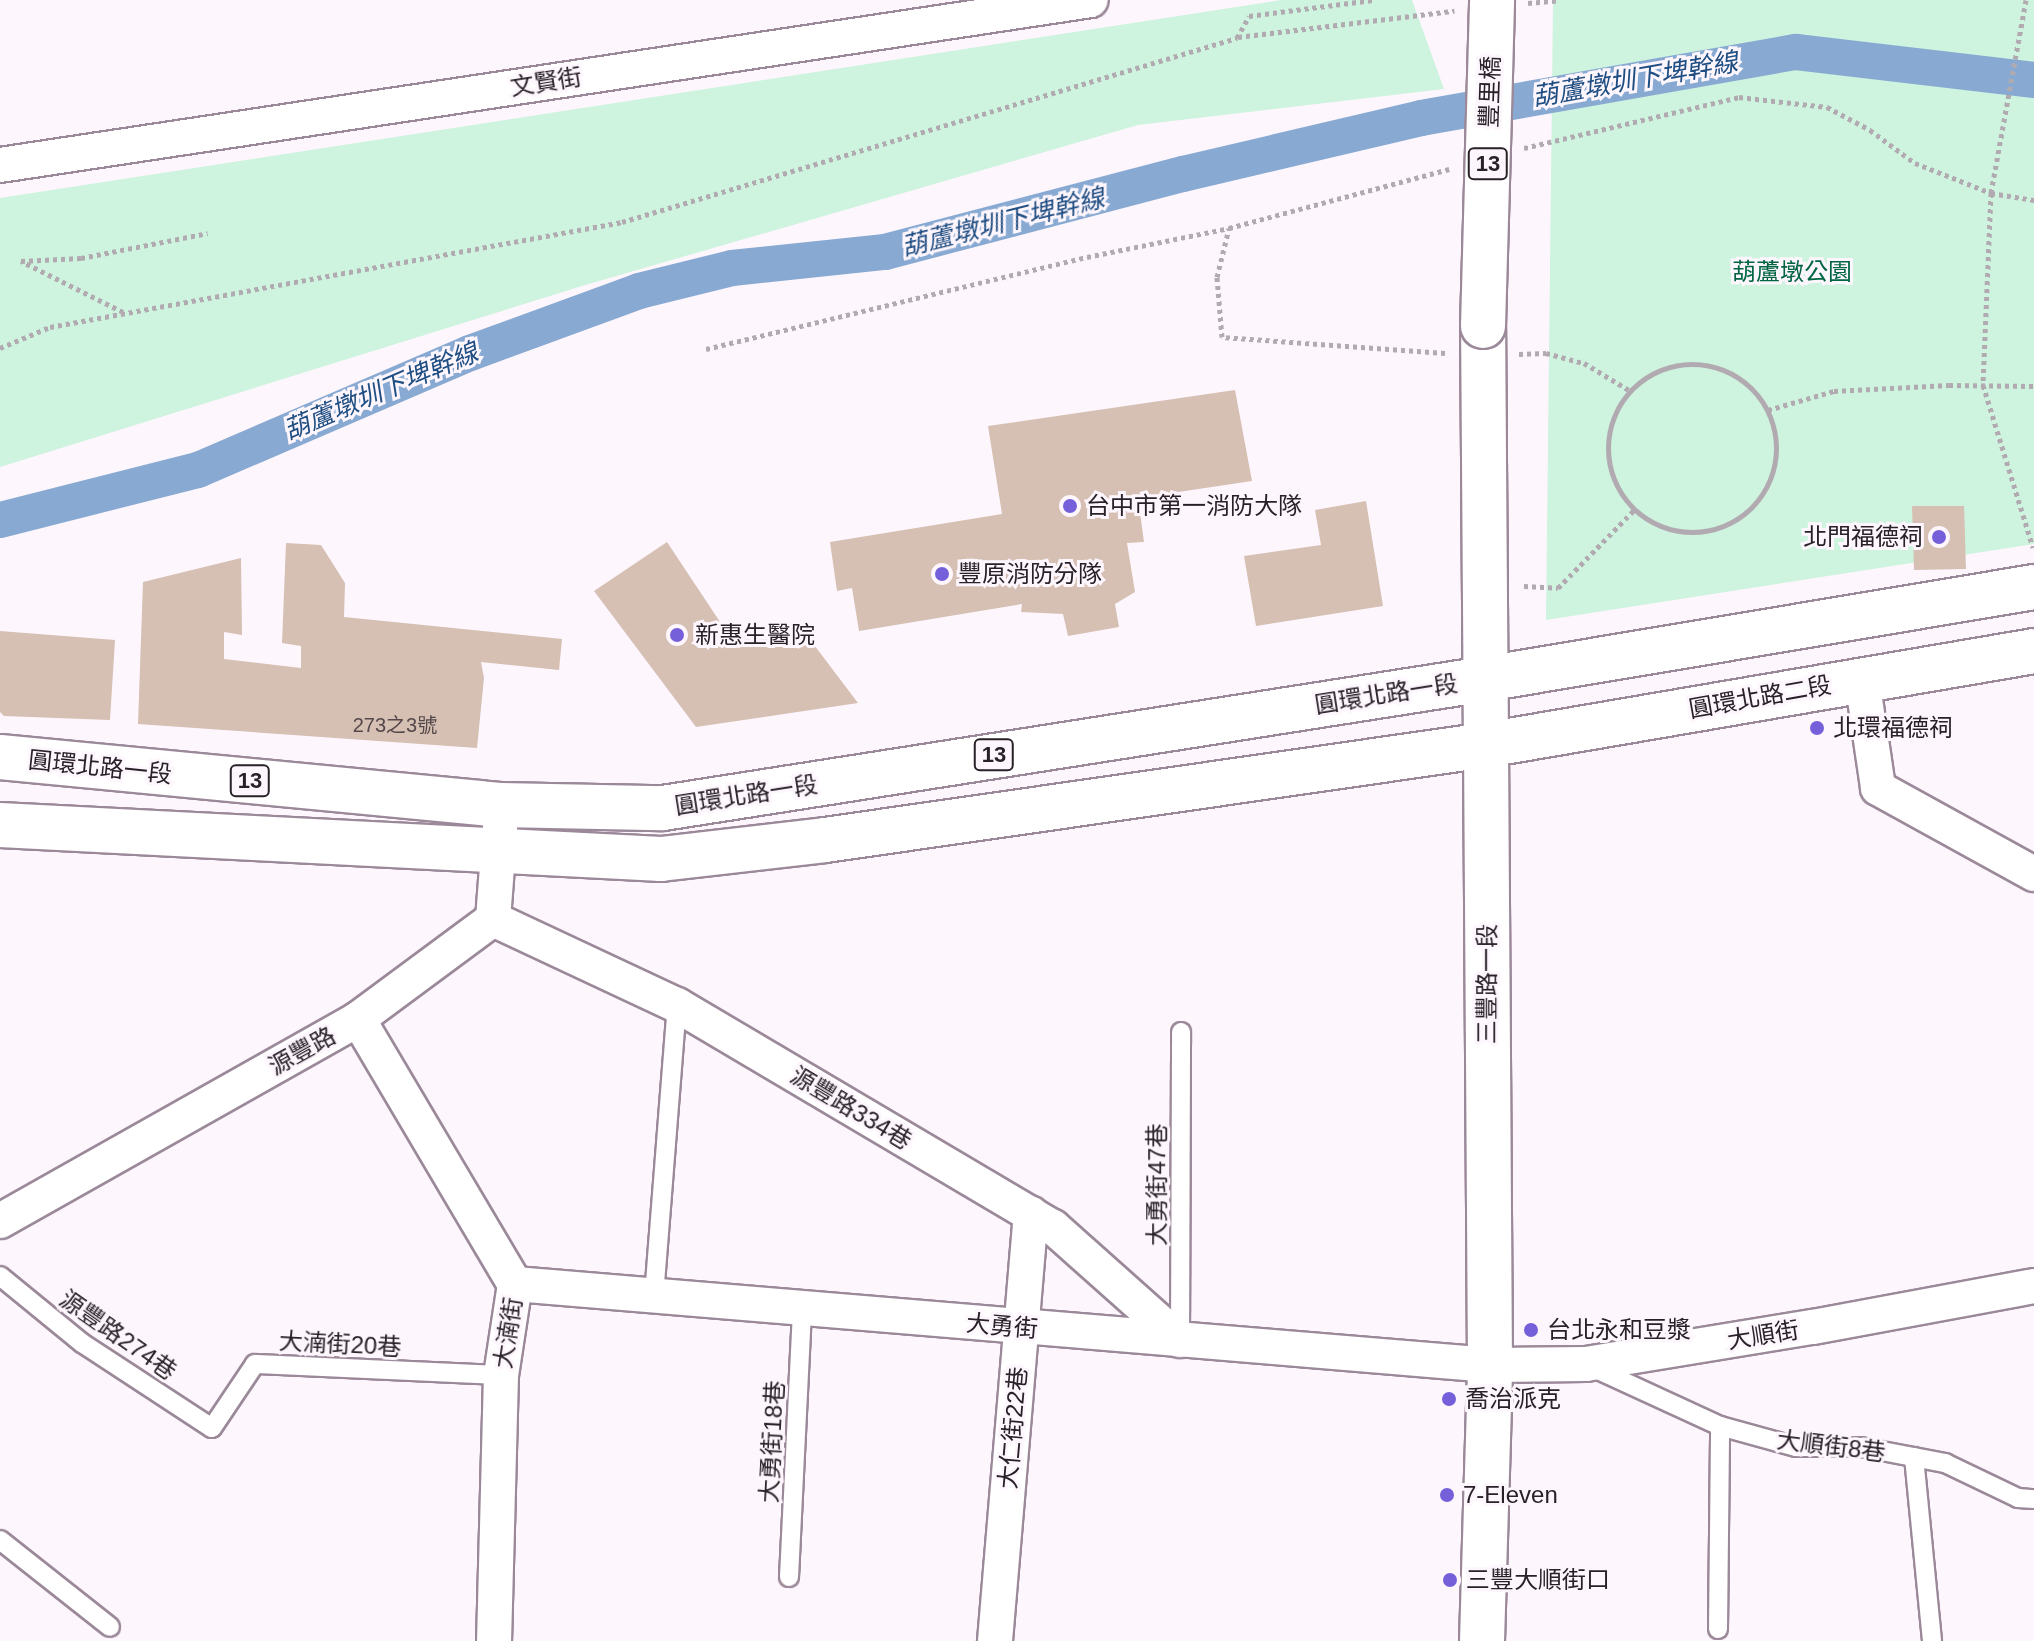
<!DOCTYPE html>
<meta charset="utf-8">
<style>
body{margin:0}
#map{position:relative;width:2034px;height:1641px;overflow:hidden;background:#fef6fd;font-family:Arial,"Noto Sans TC",sans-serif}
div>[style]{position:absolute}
.green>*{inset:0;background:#cef3de}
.canal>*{height:36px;margin:-18px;padding:0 18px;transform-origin:18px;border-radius:18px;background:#88aad2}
.building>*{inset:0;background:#d6bfb3}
.path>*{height:5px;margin-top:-2.5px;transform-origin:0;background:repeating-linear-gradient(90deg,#b2aab1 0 4px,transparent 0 8px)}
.path>.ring{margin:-2.5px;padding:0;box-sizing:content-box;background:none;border:5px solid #b2aab1;border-radius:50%}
.roads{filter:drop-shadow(2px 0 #9b8999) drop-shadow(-2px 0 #9b8999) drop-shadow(0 2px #9b8999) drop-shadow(0 -2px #9b8999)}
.lane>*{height:18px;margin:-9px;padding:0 9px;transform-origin:9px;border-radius:9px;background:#fff}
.street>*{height:34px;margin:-17px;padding:0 17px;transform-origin:17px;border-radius:17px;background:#fff}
.secondary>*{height:44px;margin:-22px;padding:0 22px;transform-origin:22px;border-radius:22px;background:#fff}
.primary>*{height:44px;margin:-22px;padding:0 22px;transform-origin:22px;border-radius:22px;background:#fff}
.bridges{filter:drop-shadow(2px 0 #9b8999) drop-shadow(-2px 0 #9b8999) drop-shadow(0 2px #9b8999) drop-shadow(0 -2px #9b8999)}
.primary-bridge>*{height:44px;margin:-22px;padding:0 22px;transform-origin:22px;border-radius:22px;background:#fff}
.dots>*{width:22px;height:22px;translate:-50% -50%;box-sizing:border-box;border:4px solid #fef6fd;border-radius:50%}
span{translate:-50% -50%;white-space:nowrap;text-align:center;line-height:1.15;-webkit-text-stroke:6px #fef6fd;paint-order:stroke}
.number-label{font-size:20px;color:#54484a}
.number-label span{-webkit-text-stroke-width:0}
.shield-label span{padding:2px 6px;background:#fef6fd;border:2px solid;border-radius:6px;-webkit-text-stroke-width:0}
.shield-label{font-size:22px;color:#282127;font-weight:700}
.street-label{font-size:24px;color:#282127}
.park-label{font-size:24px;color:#016542}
.poi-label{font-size:24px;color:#282127}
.left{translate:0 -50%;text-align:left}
.right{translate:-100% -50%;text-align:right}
.water-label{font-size:26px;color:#1f4e82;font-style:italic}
</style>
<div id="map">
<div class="green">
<i style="clip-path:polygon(1281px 0,1412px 0,1444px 89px,1138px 125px,582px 286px,0 467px,0 198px)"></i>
<i style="clip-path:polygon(1553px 0,2034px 0,2034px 544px,1546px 620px)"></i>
</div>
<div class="canal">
<i style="left:0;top:520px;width:204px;rotate:-14.2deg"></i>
<i style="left:198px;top:470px;width:296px;rotate:-23.3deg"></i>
<i style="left:470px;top:353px;width:180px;rotate:-20.1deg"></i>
<i style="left:639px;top:291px;width:96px;rotate:-13.9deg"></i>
<i style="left:732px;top:268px;width:154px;rotate:-6deg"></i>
<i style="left:885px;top:252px;width:308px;rotate:-14.7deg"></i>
<i style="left:1183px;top:174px;width:244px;rotate:-13.2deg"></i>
<i style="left:1421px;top:118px;width:381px;rotate:-10deg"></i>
<i style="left:1796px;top:52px;width:240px;rotate:6.7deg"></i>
</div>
<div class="building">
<i style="clip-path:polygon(1235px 390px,1252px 481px,1138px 498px,1144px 542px,1127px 543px,1135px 592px,1115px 604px,1119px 627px,1068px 636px,1063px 614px,1021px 612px,1022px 604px,859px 631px,852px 588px,837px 591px,830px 542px,1002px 514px,988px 426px)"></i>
<i style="clip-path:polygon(1366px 501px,1383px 606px,1256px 626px,1244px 556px,1321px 545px,1315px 510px)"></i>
<i style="clip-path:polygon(1912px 506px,1964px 506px,1966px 569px,1914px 570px)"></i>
<i style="clip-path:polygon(667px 542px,732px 640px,802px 629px,858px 703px,696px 727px,594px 591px)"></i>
<i style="clip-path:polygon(286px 543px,321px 545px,345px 583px,344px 617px,562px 639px,559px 670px,481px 662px,484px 678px,477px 748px,138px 724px,143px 582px,241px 558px,242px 635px,224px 632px,224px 659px,301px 668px,301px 646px,282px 643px)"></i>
<i style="clip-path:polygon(0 631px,115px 640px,110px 720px,4px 716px,0 712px)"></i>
</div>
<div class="path">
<i style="left:2026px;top:0;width:196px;rotate:100.3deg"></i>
<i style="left:1991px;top:193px;width:192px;rotate:92.4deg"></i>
<i style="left:1983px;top:385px;width:170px;rotate:72.9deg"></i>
<i style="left:1528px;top:3px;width:32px;rotate:-5deg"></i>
<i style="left:1238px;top:37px;width:218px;rotate:-6.9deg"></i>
<i style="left:1524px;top:148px;width:221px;rotate:-13.3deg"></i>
<i style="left:1739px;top:97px;width:89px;rotate:6.5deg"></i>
<i style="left:1827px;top:107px;width:49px;rotate:28.1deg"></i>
<i style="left:1870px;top:130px;width:56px;rotate:36.3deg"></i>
<i style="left:1915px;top:163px;width:82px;rotate:21.5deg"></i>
<i style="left:1991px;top:193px;width:44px;rotate:9.2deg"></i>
<i style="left:123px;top:312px;width:114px;rotate:-153.4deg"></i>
<i style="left:21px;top:261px;width:60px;rotate:-2.9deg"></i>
<i style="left:81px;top:258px;width:129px;rotate:-11.1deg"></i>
<i style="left:0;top:348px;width:54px;rotate:-22.8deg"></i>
<i style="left:50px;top:327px;width:582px;rotate:-10.4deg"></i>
<i style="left:622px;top:222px;width:642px;rotate:-16.66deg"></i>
<i style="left:1237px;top:38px;width:25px;rotate:-61deg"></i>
<i style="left:1249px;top:16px;width:125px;rotate:-7.4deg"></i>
<i style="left:706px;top:349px;width:392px;rotate:-13.6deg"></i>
<i style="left:1087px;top:257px;width:145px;rotate:-11.5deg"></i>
<i style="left:1445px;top:353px;width:224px;rotate:-175.9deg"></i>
<i style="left:1222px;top:337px;width:60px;rotate:-94.8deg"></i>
<i style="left:1217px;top:277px;width:50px;rotate:-76.2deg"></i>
<i style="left:1229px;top:228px;width:228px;rotate:-15deg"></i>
<i style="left:1519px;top:354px;width:27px;rotate:-2deg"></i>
<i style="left:1546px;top:353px;width:39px;rotate:15deg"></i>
<i style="left:1584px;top:363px;width:52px;rotate:31deg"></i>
<i class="ring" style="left:1608px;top:364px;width:163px;height:163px"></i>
<i style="left:1768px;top:410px;width:69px;rotate:-16.1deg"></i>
<i style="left:1834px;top:391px;width:115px;rotate:-3deg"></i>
<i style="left:1949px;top:385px;width:85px;rotate:0.7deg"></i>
<i style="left:1524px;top:586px;width:34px;rotate:3deg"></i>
<i style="left:1558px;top:588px;width:109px;rotate:-45.7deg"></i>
</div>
<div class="roads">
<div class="lane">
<i style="left:0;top:1276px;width:106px;rotate:39.3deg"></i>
<i style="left:82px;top:1343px;width:155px;rotate:33.2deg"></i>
<i style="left:212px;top:1428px;width:77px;rotate:-56.1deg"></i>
<i style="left:255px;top:1364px;width:246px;rotate:2.6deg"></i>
<i style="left:654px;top:1296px;width:292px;rotate:-85.5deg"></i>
<i style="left:1180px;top:1340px;width:308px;rotate:-89.8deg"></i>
<i style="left:1594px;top:1368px;width:139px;rotate:24.7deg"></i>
<i style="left:1720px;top:1426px;width:79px;rotate:15.4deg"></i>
<i style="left:1796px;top:1447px;width:65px"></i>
<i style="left:1861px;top:1447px;width:86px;rotate:10.8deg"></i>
<i style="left:1945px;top:1463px;width:81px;rotate:25.6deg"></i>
<i style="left:2018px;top:1498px;width:16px;rotate:4deg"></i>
<i style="left:1914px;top:1457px;width:185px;rotate:84.4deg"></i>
<i style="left:0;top:1540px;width:140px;rotate:38.3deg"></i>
<i style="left:789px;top:1577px;width:268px;rotate:-87.2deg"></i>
<i style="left:1718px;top:1629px;width:203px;rotate:-89.4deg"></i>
</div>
<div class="street">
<i style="left:0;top:165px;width:1103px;rotate:-8.6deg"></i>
<i style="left:1862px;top:679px;width:110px;rotate:81.6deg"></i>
<i style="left:1878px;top:788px;width:178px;rotate:28.9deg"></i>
<i style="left:493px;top:919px;width:203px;rotate:25.1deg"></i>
<i style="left:677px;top:1005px;width:437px;rotate:30.6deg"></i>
<i style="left:1053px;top:1227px;width:170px;rotate:41.7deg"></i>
<i style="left:358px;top:1019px;width:308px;rotate:59.4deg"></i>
<i style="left:515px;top:1284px;width:92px;rotate:98.7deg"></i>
<i style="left:501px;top:1375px;width:266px;rotate:91.5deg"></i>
<i style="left:0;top:1221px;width:411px;rotate:-29.4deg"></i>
<i style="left:358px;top:1019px;width:168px;rotate:-36.5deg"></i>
<i style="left:493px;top:919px;width:92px;rotate:-85.6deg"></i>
<i style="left:515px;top:1284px;width:978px;rotate:4.75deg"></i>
<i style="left:1490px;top:1365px;width:96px;rotate:-0.6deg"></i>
<i style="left:1586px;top:1364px;width:230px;rotate:-9.3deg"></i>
<i style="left:1813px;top:1327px;width:225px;rotate:-10.5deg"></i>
<i style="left:995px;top:1641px;width:429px;rotate:-85.2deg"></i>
</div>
<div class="secondary">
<i style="left:1485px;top:679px;width:557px;rotate:-9.51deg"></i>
<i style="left:1482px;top:1641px;width:276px;rotate:-88.3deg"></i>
<i style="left:1490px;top:1365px;width:620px;rotate:-90.37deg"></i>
<i style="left:1486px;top:745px;width:556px;rotate:-9.73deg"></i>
</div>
<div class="primary">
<i style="left:0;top:757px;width:502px;rotate:5.48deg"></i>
<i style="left:500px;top:805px;width:163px;rotate:1.1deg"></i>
<i style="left:663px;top:808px;width:832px;rotate:-8.92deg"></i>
<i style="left:0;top:825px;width:662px;rotate:2.94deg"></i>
<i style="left:661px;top:859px;width:165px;rotate:-6.6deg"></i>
<i style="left:825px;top:840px;width:668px;rotate:-8.18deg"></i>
<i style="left:1486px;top:745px;width:419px;rotate:-90.4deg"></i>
</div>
</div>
<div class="bridges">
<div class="primary-bridge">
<i style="left:1483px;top:326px;width:325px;rotate:-88.4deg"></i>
</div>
</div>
<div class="dots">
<i style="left:1070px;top:506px;background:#7660da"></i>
<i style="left:1939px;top:537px;background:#7660da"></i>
<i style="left:942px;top:574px;background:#7660da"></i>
<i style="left:677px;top:635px;background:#7660da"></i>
<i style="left:1817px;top:728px;background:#7660da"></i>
<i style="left:1531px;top:1330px;background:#7660da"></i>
<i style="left:1449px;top:1399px;background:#7660da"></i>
<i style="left:1447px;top:1495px;background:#7660da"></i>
<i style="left:1450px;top:1580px;background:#7660da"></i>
</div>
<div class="number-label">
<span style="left:395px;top:725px">273之3號</span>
</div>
<div class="shield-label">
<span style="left:1488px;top:164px">13</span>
<span style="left:994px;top:755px">13</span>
<span style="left:250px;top:781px">13</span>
</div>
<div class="street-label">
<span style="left:546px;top:82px;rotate:-9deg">文賢街</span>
<span style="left:1490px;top:92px;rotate:-88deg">豐里橋</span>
<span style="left:1386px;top:694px;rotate:-9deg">圓環北路一段</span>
<span style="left:1760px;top:697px;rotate:-10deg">圓環北路二段</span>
<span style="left:100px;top:767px;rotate:6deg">圓環北路一段</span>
<span style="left:746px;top:795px;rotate:-9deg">圓環北路一段</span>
<span style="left:1487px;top:984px;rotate:-90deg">三豐路一段</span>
<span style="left:302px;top:1051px;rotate:-29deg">源豐路</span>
<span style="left:851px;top:1108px;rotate:31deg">源豐路334巷</span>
<span style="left:1157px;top:1185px;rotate:-90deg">大勇街47巷</span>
<span style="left:1002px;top:1326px;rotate:5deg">大勇街</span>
<span style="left:508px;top:1333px;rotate:-81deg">大湳街</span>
<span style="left:118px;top:1335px;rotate:35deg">源豐路274巷</span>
<span style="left:1763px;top:1335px;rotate:-9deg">大順街</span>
<span style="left:340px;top:1344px;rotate:3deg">大湳街20巷</span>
<span style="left:1013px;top:1428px;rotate:-85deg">大仁街22巷</span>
<span style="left:772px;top:1442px;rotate:-87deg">大勇街18巷</span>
<span style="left:1831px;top:1446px;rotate:7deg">大順街8巷</span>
</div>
<div class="park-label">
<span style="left:1792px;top:272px">葫蘆墩公園</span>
</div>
<div class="poi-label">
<span class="left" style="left:1086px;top:506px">台中市第一消防大隊</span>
<span class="right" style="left:1923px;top:537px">北門福德祠</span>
<span class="left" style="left:958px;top:574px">豐原消防分隊</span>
<span class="left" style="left:695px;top:635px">新惠生醫院</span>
<span class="left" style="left:1833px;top:728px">北環福德祠</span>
<span class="left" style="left:1547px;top:1330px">台北永和豆漿</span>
<span class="left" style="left:1465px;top:1399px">喬治派克</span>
<span class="left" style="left:1463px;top:1495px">7-Eleven</span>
<span class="left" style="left:1466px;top:1580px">三豐大順街口</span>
</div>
<div class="water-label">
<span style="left:1635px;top:80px;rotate:-10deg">葫蘆墩圳下埤幹線</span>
<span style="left:1003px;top:223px;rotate:-14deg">葫蘆墩圳下埤幹線</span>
<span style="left:381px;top:392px;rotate:-23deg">葫蘆墩圳下埤幹線</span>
</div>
</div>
